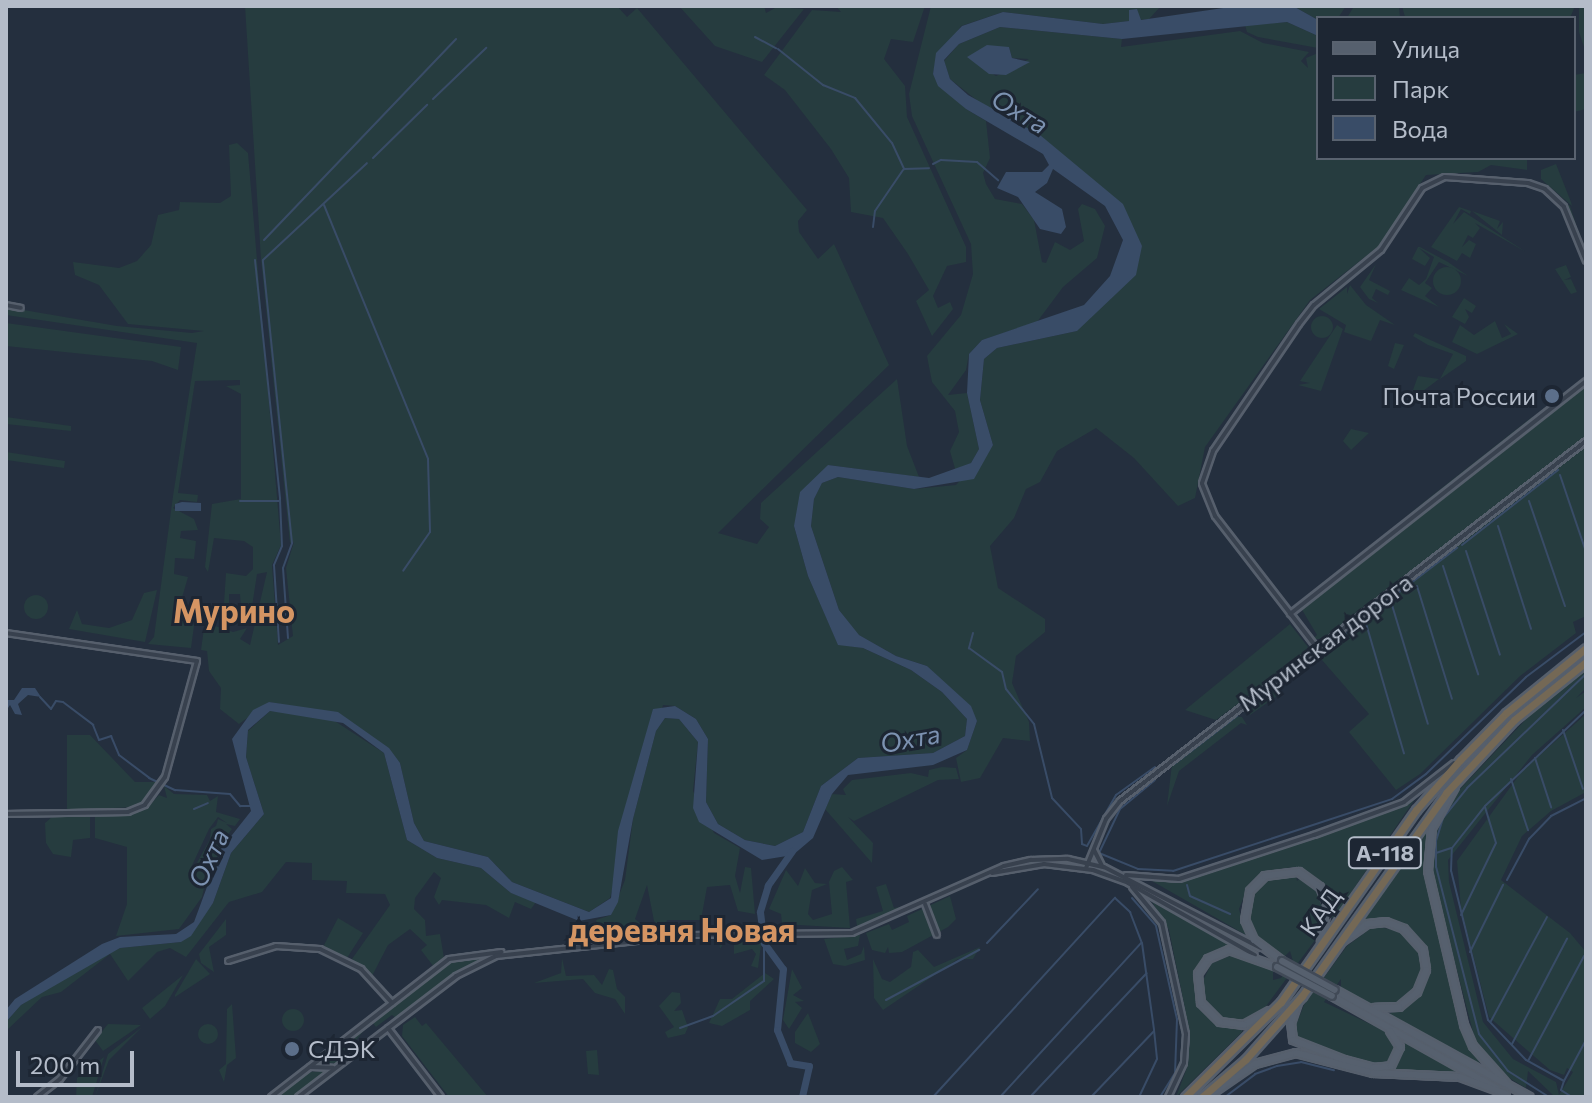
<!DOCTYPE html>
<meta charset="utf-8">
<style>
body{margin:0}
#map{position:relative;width:1592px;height:1103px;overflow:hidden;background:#242f3e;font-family:Commissioner,sans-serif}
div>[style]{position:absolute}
.green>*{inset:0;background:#263c3f}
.round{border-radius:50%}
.water>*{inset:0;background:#394c67}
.stream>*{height:2px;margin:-1px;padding:0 1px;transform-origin:1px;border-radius:1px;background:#394c67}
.river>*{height:7px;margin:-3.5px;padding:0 3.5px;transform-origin:3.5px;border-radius:3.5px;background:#394c67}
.roads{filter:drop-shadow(2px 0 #565f6c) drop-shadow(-2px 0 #565f6c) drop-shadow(0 2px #565f6c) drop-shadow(0 -2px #565f6c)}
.minor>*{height:4px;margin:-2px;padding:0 2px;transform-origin:2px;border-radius:2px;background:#38414e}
.major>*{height:6px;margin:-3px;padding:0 3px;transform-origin:3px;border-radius:3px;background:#56606e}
.highway>*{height:7px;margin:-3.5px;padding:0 3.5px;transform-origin:3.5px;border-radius:3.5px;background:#746855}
.bridges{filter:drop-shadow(2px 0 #414a57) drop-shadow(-2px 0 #414a57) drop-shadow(0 2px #414a57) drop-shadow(0 -2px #414a57)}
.major-bridge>*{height:6px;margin:-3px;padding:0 3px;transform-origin:3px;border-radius:3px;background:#56606e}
.dots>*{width:22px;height:22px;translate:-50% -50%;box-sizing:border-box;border:4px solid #1d2633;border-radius:50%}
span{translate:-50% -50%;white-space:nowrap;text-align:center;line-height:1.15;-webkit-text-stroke:6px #1d2633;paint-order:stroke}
.shield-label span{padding:2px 6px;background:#1d2633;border:2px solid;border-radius:6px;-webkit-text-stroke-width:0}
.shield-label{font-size:22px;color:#b4bcc9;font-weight:700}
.poi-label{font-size:24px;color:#b4bcc9}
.right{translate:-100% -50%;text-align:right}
.left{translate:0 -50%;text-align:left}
.street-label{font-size:24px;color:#b4bcc9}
.water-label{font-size:26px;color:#7c92b1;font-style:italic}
.district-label{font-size:32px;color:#d59563;font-weight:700}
.frame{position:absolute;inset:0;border:8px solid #b4bcc9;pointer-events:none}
.legend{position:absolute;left:1316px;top:16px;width:260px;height:144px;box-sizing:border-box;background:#1d2633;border:2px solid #59626f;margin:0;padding:10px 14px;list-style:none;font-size:24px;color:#b4bcc9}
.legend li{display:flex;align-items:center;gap:16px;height:40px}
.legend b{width:40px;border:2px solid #59626f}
.scale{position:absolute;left:16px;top:1051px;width:118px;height:36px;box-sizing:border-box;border:4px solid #b4bcc9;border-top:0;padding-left:10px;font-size:24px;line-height:28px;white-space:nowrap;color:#b4bcc9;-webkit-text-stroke:6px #1d2633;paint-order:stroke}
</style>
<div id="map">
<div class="green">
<i style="clip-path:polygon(245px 6px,617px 6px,627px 17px,637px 8px,807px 210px,798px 221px,799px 232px,818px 259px,834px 244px,889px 365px,718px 533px,757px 544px,769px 527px,760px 519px,761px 503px,897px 379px,907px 446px,919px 477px,828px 465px,794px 526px,808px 576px,838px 644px,863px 648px,911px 670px,942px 692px,967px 719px,965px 736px,933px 753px,858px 758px,821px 786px,803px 832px,775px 846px,745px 840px,718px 824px,706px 802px,708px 739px,696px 719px,675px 706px,663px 705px,610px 898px,589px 912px,512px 882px,488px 857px,424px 841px,414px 823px,400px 763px,342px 715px,269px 702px,239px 724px,220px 709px,221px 688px,209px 671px,207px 651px,201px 650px,204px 628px,206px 623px,233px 632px,247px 628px,240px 639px,250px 645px,267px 572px,257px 574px,251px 613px,241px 608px,240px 594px,229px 594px,229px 603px,224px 603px,226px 573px,246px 576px,253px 569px,253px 547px,244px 541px,214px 538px,208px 572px,205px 567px,212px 504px,241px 499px,241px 394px,226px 386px,240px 385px,240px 380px,195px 381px,178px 493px,198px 495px,197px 502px,180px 500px,173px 508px,194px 519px,198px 530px,181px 531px,180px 538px,196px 541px,194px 559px,175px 558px,174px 574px,188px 577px,177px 615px,189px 617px,194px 626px,191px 648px,148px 644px,154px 637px,173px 496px,197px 343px,6px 315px,6px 307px,117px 326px,192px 333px,204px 331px,128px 324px,99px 285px,75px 275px,73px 262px,119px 268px,137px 261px,151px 245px,158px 215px,179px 210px,180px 202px,220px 203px,231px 196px,229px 145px,237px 143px,248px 153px,281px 545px,272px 565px,278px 645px,293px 636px,286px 568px,294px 542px,290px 543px,261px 259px)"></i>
<i style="clip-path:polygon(679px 6px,764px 6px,766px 13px,777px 7px,804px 9px,762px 62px,715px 46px)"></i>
<i style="clip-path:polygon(836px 6px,925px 6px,913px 42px,891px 39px,884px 59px,905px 86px,907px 117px,966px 247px,966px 262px,947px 266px,933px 296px,938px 308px,950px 302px,953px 309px,932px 336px,916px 301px,929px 290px,908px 254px,883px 218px,851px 212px,849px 178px,831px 149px,785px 90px,764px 75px,812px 10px,841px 12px)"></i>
<i style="clip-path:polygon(931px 6px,1161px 6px,1149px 19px,1140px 20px,1129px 10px,1130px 21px,1103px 24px,1003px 12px,961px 26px,935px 64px,933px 74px,966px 109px,986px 121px,990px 158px,983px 173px,986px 184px,995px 199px,1022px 204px,1034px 220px,1042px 262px,1046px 263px,1055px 242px,1070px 250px,1084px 241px,1078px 209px,1082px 204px,1095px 209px,1105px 226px,1097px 258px,1063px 287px,1037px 322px,982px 340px,969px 354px,966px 370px,948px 395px,967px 393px,979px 449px,971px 463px,956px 472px,950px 451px,959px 432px,955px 411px,932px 382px,927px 356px,961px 315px,973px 274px,971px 244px,912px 116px,909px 94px)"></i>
<i style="clip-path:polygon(1293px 6px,1346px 6px,1338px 18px,1318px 20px)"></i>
<i style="clip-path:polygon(1354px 6px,1399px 6px,1400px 18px,1347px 18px)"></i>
<i style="clip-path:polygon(1402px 6px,1575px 6px,1570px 18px,1438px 18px,1405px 17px)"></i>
<i style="clip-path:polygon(1579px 6px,1586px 6px,1586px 53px,1579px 32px)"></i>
<i style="clip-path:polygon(1287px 22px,1318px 36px,1318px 48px,1258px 37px,1247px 32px,1245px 25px)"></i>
<i style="clip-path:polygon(evenodd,1000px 27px,1122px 39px,1121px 47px,1240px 31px,1263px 43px,1309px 52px,1301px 61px,1308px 68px,1306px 58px,1318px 53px,1318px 158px,1527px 158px,1527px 170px,1491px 165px,1478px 172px,1426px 175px,1379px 246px,1310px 300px,1205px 447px,1195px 498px,1178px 506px,1134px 458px,1096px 428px,1057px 451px,1040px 482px,1026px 489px,1014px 518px,990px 546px,998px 588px,1045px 619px,1045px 632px,1016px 656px,1012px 683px,1029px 722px,1030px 741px,1003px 738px,980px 778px,961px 782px,956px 758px,967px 750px,977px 721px,927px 666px,896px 656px,857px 634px,839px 610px,811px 526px,814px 499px,822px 483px,838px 477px,914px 489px,956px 485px,993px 445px,980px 400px,984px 359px,997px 348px,1077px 331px,1142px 246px,1040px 135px,988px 109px,950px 79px,944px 61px,959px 44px,1000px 27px,1009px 47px,1012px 58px,1029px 59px,996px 76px,968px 57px,986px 48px,1009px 47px)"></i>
<i style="clip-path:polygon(1586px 73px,1586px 109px,1574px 112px,1574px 75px)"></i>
<i style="clip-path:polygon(1556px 164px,1571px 202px,1572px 206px,1541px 179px,1541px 170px)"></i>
<i style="clip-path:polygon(1542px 181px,1570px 206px,1586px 255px,1563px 203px)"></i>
<i style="clip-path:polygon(1459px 207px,1471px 211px,1470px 214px,1461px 209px,1453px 224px,1464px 212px,1526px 252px,1475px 223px,1480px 228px,1473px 238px,1468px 235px,1462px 247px,1469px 240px,1476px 244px,1470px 258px,1462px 253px,1457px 261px,1431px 247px)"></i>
<i style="clip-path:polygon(1472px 211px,1500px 221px,1497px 229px,1503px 222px,1502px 235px)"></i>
<i style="clip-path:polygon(1418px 247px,1420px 247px,1448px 262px,1468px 276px,1439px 262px,1425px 283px,1432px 288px,1425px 296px,1439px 307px,1401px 290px,1409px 278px,1419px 285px,1426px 279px,1434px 257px,1419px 248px,1430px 258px,1425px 266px,1412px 259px)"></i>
<i style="clip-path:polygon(1376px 264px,1369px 280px,1390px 291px,1388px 295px,1376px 289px,1372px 298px,1378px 303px,1369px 299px,1360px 287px)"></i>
<i style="clip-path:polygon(1566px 265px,1571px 277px,1564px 280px,1571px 279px,1577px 292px,1571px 294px,1555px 269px)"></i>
<i class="round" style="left:1433px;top:267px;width:28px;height:28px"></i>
<i style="clip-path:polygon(1350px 285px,1366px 305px,1395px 325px,1380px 320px,1371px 341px,1344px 332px,1346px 325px,1319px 309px,1347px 287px,1347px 294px)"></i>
<i style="clip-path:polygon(1464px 298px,1476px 306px,1472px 313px,1465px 309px,1469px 317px,1465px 324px,1452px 317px)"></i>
<i class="round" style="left:1311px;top:316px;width:22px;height:22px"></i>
<i style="clip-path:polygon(1495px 321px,1502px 338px,1511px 334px,1504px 324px,1518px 334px,1477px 354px,1452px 342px,1460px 325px,1474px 335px)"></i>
<i style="clip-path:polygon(6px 323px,181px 347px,178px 370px,152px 361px,6px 346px)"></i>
<i style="clip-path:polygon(1337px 325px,1343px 329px,1321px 391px,1298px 385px,1310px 383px,1300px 381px)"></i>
<i style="clip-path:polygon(1415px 333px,1466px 356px,1466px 361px,1440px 379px,1453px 354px,1428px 345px,1413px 336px)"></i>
<i style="clip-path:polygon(1395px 343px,1404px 345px,1394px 369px,1388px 366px)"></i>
<i style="clip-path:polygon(1418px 376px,1439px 379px,1402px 407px,1409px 401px)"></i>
<i style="clip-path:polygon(1586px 384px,1586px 436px,1325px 639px,1313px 639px,1317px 635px,1301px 608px)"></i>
<i style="clip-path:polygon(6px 417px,71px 426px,71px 431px,6px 424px)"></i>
<i style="clip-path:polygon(1532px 417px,1532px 420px,1401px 520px)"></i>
<i style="clip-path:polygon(1351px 429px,1369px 433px,1351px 450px,1343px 441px)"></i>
<i style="clip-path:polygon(1586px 445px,1586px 616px,1573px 622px,1576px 633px,1520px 676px,1420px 774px,1396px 790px,1349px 732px,1369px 714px,1315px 652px)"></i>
<i style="clip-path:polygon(6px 452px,65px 461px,64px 468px,6px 460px)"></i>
<i style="clip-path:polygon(157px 590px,145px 642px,69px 629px,77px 610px,82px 624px,109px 628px,132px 620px,144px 593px)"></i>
<i class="round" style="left:24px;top:595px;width:24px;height:24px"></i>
<i style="clip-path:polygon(1290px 624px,1308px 647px,1303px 655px,1216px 720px,1185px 710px)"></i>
<i style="clip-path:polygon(1586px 667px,1586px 688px,1576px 698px,1586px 691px,1586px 707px,1532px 755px,1448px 860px,1449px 882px,1483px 1022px,1513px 1059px,1556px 1082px,1559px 1095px,1573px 1072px,1567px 1068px,1564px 1075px,1550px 1070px,1489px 1017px,1461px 908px,1457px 861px,1522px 771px,1586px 714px,1586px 792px,1551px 811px,1522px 836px,1501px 880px,1570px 933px,1586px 952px,1586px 1097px,1555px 1097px,1528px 1071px,1526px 1088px,1504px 1075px,1477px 1047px,1431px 871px,1432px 837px,1458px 791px,1530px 715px)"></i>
<i style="clip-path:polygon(1275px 685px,1281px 687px,1280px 694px,1250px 715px,1247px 706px)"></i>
<i style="clip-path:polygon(270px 711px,327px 716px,384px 753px,407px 840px,437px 858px,481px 868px,511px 893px,536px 902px,531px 909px,515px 902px,509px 918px,486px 905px,442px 900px,439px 905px,434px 897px,441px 878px,434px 872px,415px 898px,414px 909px,425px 920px,426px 936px,440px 934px,444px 958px,434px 967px,421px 950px,427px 945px,410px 929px,388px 945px,372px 976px,352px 959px,390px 905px,385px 894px,346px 893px,347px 881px,312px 880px,312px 863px,286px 862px,262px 892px,229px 902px,186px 957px,170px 948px,157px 952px,128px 981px,110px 954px,61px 992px,42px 997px,6px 1031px,6px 1022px,21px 1005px,83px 965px,120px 948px,181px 942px,213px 903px,231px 853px,264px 814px,246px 757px,248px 731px)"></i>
<i style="clip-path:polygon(1234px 716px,1242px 717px,1247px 725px,1241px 723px,1179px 771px,1167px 806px,1172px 764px)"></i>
<i style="clip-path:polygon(665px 718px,679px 719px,698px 742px,693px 791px,714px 833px,740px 848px,735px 876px,740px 893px,745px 867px,751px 868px,755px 914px,738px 911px,730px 885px,707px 887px,701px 920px,667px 920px,664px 931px,654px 921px,647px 885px,635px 919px,641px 924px,636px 935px,569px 941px,588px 937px,588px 932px,600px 934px,596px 920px,611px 915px,625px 880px,633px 819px,656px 731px)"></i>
<i style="clip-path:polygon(67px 735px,90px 735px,135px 782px,159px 782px,137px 807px,67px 810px)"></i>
<i style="clip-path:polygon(942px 767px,956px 768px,959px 779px,938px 780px,854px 821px,848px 817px,873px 843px,872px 863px,825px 809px,832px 794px,846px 795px,843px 789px,852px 780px,911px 773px,928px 777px,929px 770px)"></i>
<i style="clip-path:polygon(164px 786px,174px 794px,207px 795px,210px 801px,218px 796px,216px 812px,240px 819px,235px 826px,226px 824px,232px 829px,222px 842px,207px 888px,192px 872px,210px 839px,211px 829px,216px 826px,218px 819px,227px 823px,218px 817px,209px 829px,189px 872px,204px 888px,202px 897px,179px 929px,116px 936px,127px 904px,127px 847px,95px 838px,95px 815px,145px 810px,159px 795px,167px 798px)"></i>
<i style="clip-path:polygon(1417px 796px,1333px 919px,1322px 885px,1294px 867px,1267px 871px,1249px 884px,1239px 909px,1246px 935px,1152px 881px,1197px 875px,1366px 820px)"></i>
<i style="clip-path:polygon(52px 817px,90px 817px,90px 838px,73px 840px,71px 857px,53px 854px,46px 843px,45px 823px)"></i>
<i style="clip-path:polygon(1431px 820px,1425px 870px,1462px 1027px,1481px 1066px,1388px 1015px,1420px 994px,1430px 970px,1428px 953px,1418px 936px,1398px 923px,1361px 923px)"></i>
<i style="clip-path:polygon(842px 867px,853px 880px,846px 882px,850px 928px,782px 924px,781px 914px,769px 909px,786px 870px,798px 886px,805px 868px,815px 883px,827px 884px,812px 890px,808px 914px,813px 920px,832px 914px,829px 882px,834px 871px)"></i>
<i style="clip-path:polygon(1296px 874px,1297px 881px,1302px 876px,1319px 890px,1325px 904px,1321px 932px,1261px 1013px,1241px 1023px,1217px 1018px,1204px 1004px,1200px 986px,1212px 963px,1235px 954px,1273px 970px,1273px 980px,1281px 978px,1293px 961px,1290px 951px,1284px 957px,1253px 933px,1247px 904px,1261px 881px)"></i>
<i style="clip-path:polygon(886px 884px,894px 908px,915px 904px,857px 926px,856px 919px,883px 911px,876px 887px)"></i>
<i style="clip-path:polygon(950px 896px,956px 919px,948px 927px,902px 952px,889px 953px,888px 947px,885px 953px,872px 950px,866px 933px,889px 924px,892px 930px,909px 922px,907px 916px)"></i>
<i style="clip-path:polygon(1152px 902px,1235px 947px,1222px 950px,1196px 974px,1195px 985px,1206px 1016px,1243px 1031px,1176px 1097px,1188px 1065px,1190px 1033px,1169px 930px)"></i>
<i style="clip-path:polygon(338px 918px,363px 933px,347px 958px,323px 947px)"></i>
<i style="clip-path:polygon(226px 919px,226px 935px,209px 947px,214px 972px,201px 963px,199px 954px)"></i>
<i style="clip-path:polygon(1374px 926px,1405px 932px,1419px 947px,1422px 975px,1413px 992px,1398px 1004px,1370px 1004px,1341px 988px,1341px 979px,1324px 1002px,1391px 1034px,1397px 1047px,1389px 1064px,1372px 1065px,1301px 1042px,1294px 1030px,1304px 1005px,1347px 946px)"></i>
<i style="clip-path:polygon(860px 935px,858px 946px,844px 949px,847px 960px,861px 954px,864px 946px,865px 960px,845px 966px,833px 964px,824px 939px)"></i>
<i style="clip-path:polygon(725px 937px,762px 937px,758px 968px,751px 966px,756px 954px,752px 949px,734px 954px,734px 943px,725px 941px,720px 949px,719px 939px)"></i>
<i style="clip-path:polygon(980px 947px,973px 959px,958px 959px,883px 1010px,874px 998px,873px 959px,882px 979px,890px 982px,911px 967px,913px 952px,918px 950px,934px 967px)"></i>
<i style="clip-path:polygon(481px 958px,396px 1018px,392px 1015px,376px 1027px,372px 1022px,449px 963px)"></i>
<i style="clip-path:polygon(562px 958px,566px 976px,594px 975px,602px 985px,609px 969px,613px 970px,617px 989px,625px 997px,625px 1014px,615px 999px,595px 993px,583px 979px,534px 983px,561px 973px)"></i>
<i style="clip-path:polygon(196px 959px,210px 974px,175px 997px,175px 995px)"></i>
<i style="clip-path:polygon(792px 969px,802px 988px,793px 995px,804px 1001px,795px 1002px,802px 1008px,789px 1029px,783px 1020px)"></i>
<i style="clip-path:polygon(765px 973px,774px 979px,750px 1001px,750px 1010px,722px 1026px,709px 1023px,720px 999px,732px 999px)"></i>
<i style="clip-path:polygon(183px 975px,165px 1006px,150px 1019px,142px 1008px)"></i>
<i style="clip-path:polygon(672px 992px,680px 993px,681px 1003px,674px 1011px,682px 1010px,688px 1027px,685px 1034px,668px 1038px,665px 1032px,674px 1027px,659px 1006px)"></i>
<i style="clip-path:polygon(232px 1004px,236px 1058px,227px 1065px,224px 1082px,219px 1070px,226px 1064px,227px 1009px)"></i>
<i class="round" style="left:282px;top:1009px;width:22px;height:22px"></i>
<i style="clip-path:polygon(808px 1013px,820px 1044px,811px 1052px,795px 1043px,795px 1032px)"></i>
<i style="clip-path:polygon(415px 1017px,422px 1026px,426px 1023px,488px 1097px,449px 1097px,402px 1036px,403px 1025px)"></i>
<i class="round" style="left:198px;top:1024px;width:20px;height:20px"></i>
<i style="clip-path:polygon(108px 1024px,141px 1025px,103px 1051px,95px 1040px)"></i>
<i style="clip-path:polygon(369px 1024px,338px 1063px,319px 1064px,319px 1063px)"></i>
<i style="clip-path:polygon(142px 1027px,109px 1060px,95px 1097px,108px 1054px)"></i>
<i style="clip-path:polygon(1403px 1041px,1460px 1071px,1460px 1073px,1391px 1071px,1402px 1056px)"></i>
<i style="clip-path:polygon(597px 1050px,599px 1075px,588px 1074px,586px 1051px)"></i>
<i style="clip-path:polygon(104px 1057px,92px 1097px,76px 1097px,77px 1078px)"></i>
<i style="clip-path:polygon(326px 1071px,294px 1097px,276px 1097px,308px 1072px)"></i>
</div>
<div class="water">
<i style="clip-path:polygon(1293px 6px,1318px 20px,1318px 36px,1287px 22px,1122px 39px,1000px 27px,959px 44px,944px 60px,950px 79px,968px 95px,1040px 135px,1123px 204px,1142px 246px,1136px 275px,1077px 331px,997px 348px,984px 359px,980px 400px,993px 445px,974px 479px,914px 489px,838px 477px,822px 483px,814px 499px,811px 526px,839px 610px,859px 635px,896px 656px,927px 666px,971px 706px,977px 721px,967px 750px,933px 765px,848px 775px,832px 794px,813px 838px,793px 855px,762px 860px,699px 822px,693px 808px,698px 742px,679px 719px,665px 718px,656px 731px,633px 819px,618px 902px,611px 915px,579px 921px,511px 893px,481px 868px,437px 858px,407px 840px,384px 753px,343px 723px,270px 711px,248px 730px,246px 757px,264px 814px,231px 853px,213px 903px,191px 936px,181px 942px,120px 948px,21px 1005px,6px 1022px,6px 1010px,15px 999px,102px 944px,120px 937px,176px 934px,194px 922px,221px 849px,251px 811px,232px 739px,253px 710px,269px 702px,338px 712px,389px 748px,400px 763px,414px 823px,424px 841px,488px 857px,512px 882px,589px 912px,611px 898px,618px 831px,653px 709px,675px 706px,696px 719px,708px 739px,706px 802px,718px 824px,745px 840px,775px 846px,803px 832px,821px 786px,858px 758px,933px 753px,965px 736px,967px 719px,942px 692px,911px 670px,863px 648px,838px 645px,808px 576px,794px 526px,800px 492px,828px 465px,929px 478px,971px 463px,979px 449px,967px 393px,969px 354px,982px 340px,1084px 305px,1110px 276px,1123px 240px,1105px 206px,1053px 169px,1047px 183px,1035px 192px,1062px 209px,1066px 227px,1061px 234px,1040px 229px,1018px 197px,997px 188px,1006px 172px,1042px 172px,1049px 165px,1043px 154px,966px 109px,938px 86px,933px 74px,936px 53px,962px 26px,1003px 12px,1103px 24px,1129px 21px,1129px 10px,1137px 9px,1141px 20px,1230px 7px)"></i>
<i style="clip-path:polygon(987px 45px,1009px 47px,1012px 58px,1030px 62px,1006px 75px,989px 74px,967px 57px)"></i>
<i style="clip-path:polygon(182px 502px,201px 503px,201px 511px,175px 511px,175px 504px)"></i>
<i style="clip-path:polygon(22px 688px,35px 688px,41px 697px,28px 695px,18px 704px,22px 715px,15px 714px,10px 705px,6px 711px,6px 700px,14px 700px)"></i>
</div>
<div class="stream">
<i style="left:755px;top:37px;width:24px;rotate:28deg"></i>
<i style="left:778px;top:49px;width:58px;rotate:38.7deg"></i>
<i style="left:823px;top:85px;width:35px;rotate:22deg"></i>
<i style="left:855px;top:98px;width:58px;rotate:50.6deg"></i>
<i style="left:892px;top:143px;width:29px;rotate:65deg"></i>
<i style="left:904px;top:169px;width:25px;rotate:-2deg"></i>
<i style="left:433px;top:99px;width:74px;rotate:-43.9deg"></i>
<i style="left:373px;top:158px;width:76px;rotate:-44.5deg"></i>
<i style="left:933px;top:164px;width:9px;rotate:-27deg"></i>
<i style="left:941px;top:160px;width:36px;rotate:3deg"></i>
<i style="left:977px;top:162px;width:28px;rotate:41deg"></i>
<i style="left:324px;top:205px;width:274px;rotate:67.7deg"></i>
<i style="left:428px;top:459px;width:73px;rotate:88.4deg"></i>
<i style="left:430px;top:532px;width:47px;rotate:124.7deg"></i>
<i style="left:873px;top:227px;width:16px;rotate:-83deg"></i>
<i style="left:875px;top:211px;width:50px;rotate:-55.7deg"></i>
<i style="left:264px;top:240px;width:278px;rotate:-46.3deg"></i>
<i style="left:255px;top:260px;width:240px;rotate:84deg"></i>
<i style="left:280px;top:499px;width:47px;rotate:87.6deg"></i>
<i style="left:282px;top:546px;width:21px;rotate:113deg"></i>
<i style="left:274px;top:565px;width:77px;rotate:86.3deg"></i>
<i style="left:1560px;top:475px;width:81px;rotate:71.3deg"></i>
<i style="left:240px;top:501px;width:39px"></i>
<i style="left:1529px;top:501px;width:111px;rotate:71.1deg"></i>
<i style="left:1498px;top:526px;width:108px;rotate:72.2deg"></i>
<i style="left:1462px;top:545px;width:122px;rotate:-38deg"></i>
<i style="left:1466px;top:551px;width:109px;rotate:71.9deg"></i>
<i style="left:1443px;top:566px;width:114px;rotate:72deg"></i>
<i style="left:1417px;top:586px;width:118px;rotate:72.8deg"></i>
<i style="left:1392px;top:605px;width:124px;rotate:73.2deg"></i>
<i style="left:1365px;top:620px;width:139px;rotate:73.7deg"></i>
<i style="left:973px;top:633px;width:16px;rotate:105deg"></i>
<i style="left:969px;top:648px;width:41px;rotate:36deg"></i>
<i style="left:1002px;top:672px;width:17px;rotate:77deg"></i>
<i style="left:1006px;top:689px;width:45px;rotate:51.3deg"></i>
<i style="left:1034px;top:724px;width:76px;rotate:76.3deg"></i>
<i style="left:1052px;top:798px;width:42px;rotate:46.9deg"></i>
<i style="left:1081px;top:829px;width:15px;rotate:86deg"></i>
<i style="left:1082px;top:844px;width:5px;rotate:22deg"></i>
<i style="left:1087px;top:846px;width:59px;rotate:-60.4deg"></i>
<i style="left:1116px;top:795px;width:48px;rotate:-35.7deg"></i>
<i style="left:288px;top:638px;width:70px;rotate:-94.1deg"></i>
<i style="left:283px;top:568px;width:27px;rotate:-70deg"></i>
<i style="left:292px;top:543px;width:284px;rotate:-95.9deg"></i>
<i style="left:263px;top:260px;width:142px;rotate:-43deg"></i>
<i style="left:1288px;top:677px;width:213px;rotate:-37.4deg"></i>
<i style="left:40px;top:697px;width:16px;rotate:47deg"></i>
<i style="left:51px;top:709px;width:9px;rotate:-58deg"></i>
<i style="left:56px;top:701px;width:7px;rotate:8deg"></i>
<i style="left:63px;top:702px;width:38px;rotate:37deg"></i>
<i style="left:93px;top:725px;width:16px;rotate:68deg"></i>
<i style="left:99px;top:740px;width:13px;rotate:-18deg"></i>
<i style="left:111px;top:736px;width:21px;rotate:67deg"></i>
<i style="left:119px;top:755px;width:38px;rotate:37deg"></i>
<i style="left:149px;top:778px;width:29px;rotate:25deg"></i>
<i style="left:175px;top:790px;width:55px;rotate:4.2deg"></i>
<i style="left:230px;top:794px;width:16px;rotate:50deg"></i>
<i style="left:240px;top:806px;width:12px"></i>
<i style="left:1250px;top:706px;width:30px;rotate:-37deg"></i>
<i style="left:1563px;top:730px;width:62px;rotate:71.3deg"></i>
<i style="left:1535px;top:758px;width:52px;rotate:71.9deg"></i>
<i style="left:1173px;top:765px;width:81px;rotate:-37.4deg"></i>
<i style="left:1511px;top:779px;width:54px;rotate:71.6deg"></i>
<i style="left:194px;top:809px;width:15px;rotate:-23deg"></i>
<i style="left:1099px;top:853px;width:42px;rotate:22.3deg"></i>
<i style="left:1138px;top:869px;width:35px;rotate:3deg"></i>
<i style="left:1173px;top:871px;width:231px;rotate:-18.2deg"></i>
<i style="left:1392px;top:799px;width:42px;rotate:-36.3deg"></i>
<i style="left:1426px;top:774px;width:139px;rotate:-44.1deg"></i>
<i style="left:1526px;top:677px;width:75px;rotate:-36.9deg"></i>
<i style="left:1099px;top:853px;width:49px;rotate:-64.5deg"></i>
<i style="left:1120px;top:809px;width:45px;rotate:-39.6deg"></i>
<i style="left:1436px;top:853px;width:16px;rotate:-18deg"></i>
<i style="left:1507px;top:880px;width:47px;rotate:-61.8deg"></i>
<i style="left:1529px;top:839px;width:32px;rotate:-46deg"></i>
<i style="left:1551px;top:816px;width:39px;rotate:-27deg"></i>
<i style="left:1187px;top:885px;width:11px;rotate:75deg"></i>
<i style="left:1190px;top:896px;width:44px;rotate:24.2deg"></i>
<i style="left:1132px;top:898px;width:37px;rotate:49deg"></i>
<i style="left:1156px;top:926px;width:95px;rotate:77.3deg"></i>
<i style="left:1177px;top:1019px;width:54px;rotate:92.1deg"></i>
<i style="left:1175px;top:1073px;width:28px;rotate:122deg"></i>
<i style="left:1461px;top:915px;width:80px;rotate:-64.1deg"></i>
<i style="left:1496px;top:843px;width:38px;rotate:-107deg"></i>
<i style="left:987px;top:943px;width:74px;rotate:-46.6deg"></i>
<i style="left:1470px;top:952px;width:75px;rotate:-63.8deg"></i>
<i style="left:886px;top:1000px;width:106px;rotate:-28.3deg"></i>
<i style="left:1491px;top:1021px;width:118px;rotate:-61.7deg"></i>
<i style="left:680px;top:1028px;width:35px;rotate:-20deg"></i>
<i style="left:713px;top:1016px;width:62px;rotate:-34.5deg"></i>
<i style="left:764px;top:981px;width:38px;rotate:-90deg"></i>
<i style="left:1512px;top:1044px;width:119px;rotate:-62.4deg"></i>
<i style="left:1528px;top:1061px;width:119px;rotate:-61.9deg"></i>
<i style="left:1564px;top:1081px;width:47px;rotate:-61.8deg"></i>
<i style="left:933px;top:1097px;width:270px;rotate:-47.6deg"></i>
<i style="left:1115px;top:898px;width:21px;rotate:43deg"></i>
<i style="left:1130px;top:912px;width:33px;rotate:69deg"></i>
<i style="left:1142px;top:943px;width:88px;rotate:82.1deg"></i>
<i style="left:1154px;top:1030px;width:29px;rotate:84deg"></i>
<i style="left:1157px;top:1059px;width:42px;rotate:115.3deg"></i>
<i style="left:1000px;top:1097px;width:209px;rotate:-47.5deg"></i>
<i style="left:1030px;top:1097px;width:170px;rotate:-46.7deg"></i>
<i style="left:1091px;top:1097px;width:91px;rotate:-46.3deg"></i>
<i style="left:1225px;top:1097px;width:38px;rotate:-37deg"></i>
<i style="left:1255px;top:1074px;width:23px;rotate:-20deg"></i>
<i style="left:1277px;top:1066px;width:24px;rotate:-9deg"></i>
<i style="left:1301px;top:1062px;width:34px;rotate:14deg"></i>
<i style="left:1549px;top:1097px;width:49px;rotate:-147.6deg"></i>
<i style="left:1508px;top:1071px;width:47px;rotate:-128.1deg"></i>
<i style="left:1479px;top:1034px;width:172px;rotate:-104.4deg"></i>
<i style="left:1436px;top:867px;width:26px;rotate:-90deg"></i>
<i style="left:1436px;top:841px;width:24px;rotate:-73deg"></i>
<i style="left:1443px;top:818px;width:38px;rotate:-51deg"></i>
<i style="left:1467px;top:788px;width:165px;rotate:-43.8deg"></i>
<i style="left:1572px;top:1097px;width:13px;rotate:-148deg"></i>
<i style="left:1561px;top:1090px;width:9px;rotate:-72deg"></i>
<i style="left:1564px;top:1081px;width:43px;rotate:-151.1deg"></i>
<i style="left:1526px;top:1060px;width:55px;rotate:-133.5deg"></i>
<i style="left:1488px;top:1020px;width:154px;rotate:-103.9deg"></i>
<i style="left:1451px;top:871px;width:23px;rotate:-88deg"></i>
<i style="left:1452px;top:848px;width:53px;rotate:-51.8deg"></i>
<i style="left:1485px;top:806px;width:139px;rotate:-43.5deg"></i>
</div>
<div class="river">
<i style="left:792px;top:851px;width:42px;rotate:125.2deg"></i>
<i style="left:768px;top:885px;width:28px;rotate:107deg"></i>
<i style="left:760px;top:912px;width:31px;rotate:83deg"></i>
<i style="left:764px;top:943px;width:32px;rotate:54deg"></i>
<i style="left:783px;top:969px;width:61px;rotate:95.6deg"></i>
<i style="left:777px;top:1030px;width:35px;rotate:68deg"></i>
<i style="left:790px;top:1063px;width:19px;rotate:9deg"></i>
<i style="left:809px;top:1066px;width:32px;rotate:103deg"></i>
</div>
<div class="roads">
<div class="minor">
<i style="left:6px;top:305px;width:15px;rotate:11deg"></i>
<i style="left:1290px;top:614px;width:377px;rotate:-38.2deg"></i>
<i style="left:6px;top:633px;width:193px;rotate:8.3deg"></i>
<i style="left:197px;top:661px;width:120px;rotate:105.4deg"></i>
<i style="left:165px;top:777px;width:34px;rotate:126deg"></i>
<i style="left:145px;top:805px;width:18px;rotate:158deg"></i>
<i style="left:128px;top:812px;width:122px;rotate:179.1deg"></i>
<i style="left:1317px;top:648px;width:167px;rotate:-127.7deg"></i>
<i style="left:1215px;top:516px;width:35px;rotate:-112deg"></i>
<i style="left:1202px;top:483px;width:34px;rotate:-71deg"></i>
<i style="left:1213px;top:451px;width:153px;rotate:-55.9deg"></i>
<i style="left:1299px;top:324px;width:24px;rotate:-52deg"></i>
<i style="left:1314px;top:305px;width:87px;rotate:-39.4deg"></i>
<i style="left:1381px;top:250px;width:74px;rotate:-56.5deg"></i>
<i style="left:1422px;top:188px;width:25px;rotate:-26deg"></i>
<i style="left:1445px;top:177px;width:83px;rotate:4.1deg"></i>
<i style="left:1528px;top:183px;width:18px;rotate:19deg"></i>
<i style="left:1545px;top:189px;width:26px;rotate:43deg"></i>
<i style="left:1564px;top:207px;width:58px;rotate:67.8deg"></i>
<i style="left:1094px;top:850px;width:18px;rotate:63deg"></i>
<i style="left:1086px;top:868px;width:53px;rotate:-67.8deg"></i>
<i style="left:1106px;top:819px;width:23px;rotate:-52deg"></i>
<i style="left:1120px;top:801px;width:589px;rotate:-37.69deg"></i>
<i style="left:992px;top:873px;width:53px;rotate:-9.8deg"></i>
<i style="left:1044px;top:864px;width:49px;rotate:7deg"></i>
<i style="left:1093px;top:870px;width:37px;rotate:20deg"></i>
<i style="left:1128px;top:883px;width:146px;rotate:29.6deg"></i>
<i style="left:1126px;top:875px;width:53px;rotate:4.3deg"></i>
<i style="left:1179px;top:879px;width:142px;rotate:-18.1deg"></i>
<i style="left:1314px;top:835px;width:96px;rotate:-20.1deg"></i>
<i style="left:1404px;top:802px;width:63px;rotate:-38deg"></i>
<i style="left:1132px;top:887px;width:47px;rotate:50.2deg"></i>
<i style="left:1162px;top:923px;width:114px;rotate:77.8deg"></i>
<i style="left:1186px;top:1034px;width:29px;rotate:94deg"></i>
<i style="left:1184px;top:1063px;width:38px;rotate:115deg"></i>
<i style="left:925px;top:904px;width:33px;rotate:69deg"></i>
<i style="left:228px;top:961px;width:50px;rotate:-17.4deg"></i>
<i style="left:276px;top:946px;width:44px;rotate:3.9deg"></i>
<i style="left:320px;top:949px;width:46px;rotate:26deg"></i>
<i style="left:361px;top:969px;width:46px;rotate:47.6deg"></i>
<i style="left:388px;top:1028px;width:87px;rotate:52.5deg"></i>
<i style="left:310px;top:1067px;width:23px;rotate:2deg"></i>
<i style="left:37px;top:1097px;width:29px;rotate:-38deg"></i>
<i style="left:60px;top:1079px;width:62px;rotate:-52.2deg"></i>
<i style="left:271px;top:1097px;width:225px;rotate:-37.8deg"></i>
<i style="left:449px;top:959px;width:53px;rotate:-7.5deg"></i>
<i style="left:298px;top:1097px;width:199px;rotate:-37.4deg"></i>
<i style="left:456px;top:976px;width:45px;rotate:-26.6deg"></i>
<i style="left:496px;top:956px;width:196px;rotate:-6.1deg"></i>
<i style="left:691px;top:935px;width:161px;rotate:-0.7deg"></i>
<i style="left:852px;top:933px;width:166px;rotate:-23.8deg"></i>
<i style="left:1004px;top:866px;width:28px;rotate:-13deg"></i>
<i style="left:1031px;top:860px;width:37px;rotate:-2deg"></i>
<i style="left:1068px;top:859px;width:37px;rotate:13deg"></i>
<i style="left:1104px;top:867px;width:177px;rotate:27.3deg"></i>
</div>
<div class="major">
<i style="left:1455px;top:787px;width:47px;rotate:119.3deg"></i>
<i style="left:1432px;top:828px;width:43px;rotate:95.3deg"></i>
<i style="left:1428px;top:871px;width:158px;rotate:76.8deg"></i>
<i style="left:1464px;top:1025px;width:23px;rotate:67deg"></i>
<i style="left:1473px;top:1046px;width:50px;rotate:48.3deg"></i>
<i style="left:1343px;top:941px;width:29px;rotate:-35deg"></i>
<i style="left:1367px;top:924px;width:19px;rotate:-6deg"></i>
<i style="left:1386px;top:922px;width:19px;rotate:21deg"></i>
<i style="left:1404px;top:929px;width:28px;rotate:48deg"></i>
<i style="left:1423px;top:950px;width:20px;rotate:81deg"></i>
<i style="left:1426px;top:970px;width:24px;rotate:112deg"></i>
<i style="left:1417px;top:992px;width:23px;rotate:140deg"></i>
<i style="left:1399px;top:1007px;width:24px;rotate:178deg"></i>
<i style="left:1282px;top:961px;width:35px;rotate:-143deg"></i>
<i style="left:1254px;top:940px;width:22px;rotate:-114deg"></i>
<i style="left:1245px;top:920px;width:29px;rotate:-80deg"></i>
<i style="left:1250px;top:891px;width:21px;rotate:-45deg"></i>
<i style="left:1265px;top:876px;width:34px;rotate:-7deg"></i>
<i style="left:1299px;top:872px;width:26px;rotate:36deg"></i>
<i style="left:1320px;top:887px;width:22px;rotate:68deg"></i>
<i style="left:1328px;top:907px;width:35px;rotate:102deg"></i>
<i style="left:1335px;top:990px;width:222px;rotate:28.8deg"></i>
<i style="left:1332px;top:996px;width:188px;rotate:29.3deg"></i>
<i style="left:1298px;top:1003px;width:21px;rotate:109deg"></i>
<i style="left:1291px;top:1023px;width:17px;rotate:83deg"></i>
<i style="left:1293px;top:1040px;width:55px;rotate:21.4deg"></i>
<i style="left:1344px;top:1060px;width:30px;rotate:15deg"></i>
<i style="left:1373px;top:1068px;width:18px;rotate:-6deg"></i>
<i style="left:1391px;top:1066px;width:21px;rotate:-65deg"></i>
<i style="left:1400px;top:1047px;width:19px;rotate:-122deg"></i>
<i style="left:1269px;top:1011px;width:29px;rotate:151deg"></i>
<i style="left:1244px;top:1025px;width:24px;rotate:-173deg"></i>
<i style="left:1220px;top:1022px;width:27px;rotate:-135deg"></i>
<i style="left:1201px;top:1003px;width:29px;rotate:-96deg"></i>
<i style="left:1198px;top:974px;width:18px;rotate:-56deg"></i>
<i style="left:1208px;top:959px;width:23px;rotate:-23deg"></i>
<i style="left:1229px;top:950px;width:51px;rotate:19.5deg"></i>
<i style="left:1207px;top:1097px;width:58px;rotate:-34.5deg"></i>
<i style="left:1255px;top:1064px;width:42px;rotate:-15deg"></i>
<i style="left:1296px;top:1053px;width:80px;rotate:14.6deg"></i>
<i style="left:1373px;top:1073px;width:87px;rotate:2.6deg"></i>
<i style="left:1460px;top:1077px;width:49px;rotate:20.3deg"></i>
</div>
<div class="highway">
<i style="left:1185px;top:1097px;width:135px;rotate:-44.7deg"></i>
<i style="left:1281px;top:1002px;width:235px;rotate:-54.9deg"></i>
<i style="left:1416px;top:810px;width:67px;rotate:-48.7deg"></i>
<i style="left:1460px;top:760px;width:66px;rotate:-45.6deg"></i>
<i style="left:1506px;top:713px;width:103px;rotate:-39.1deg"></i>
<i style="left:1202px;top:1097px;width:58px;rotate:-40.8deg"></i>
<i style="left:1246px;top:1059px;width:84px;rotate:-48.4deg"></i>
<i style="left:1302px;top:996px;width:249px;rotate:-54.6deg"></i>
<i style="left:1446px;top:793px;width:100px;rotate:-47deg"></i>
<i style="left:1514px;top:720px;width:92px;rotate:-38.9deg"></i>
</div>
</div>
<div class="bridges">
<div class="major-bridge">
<i style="left:1282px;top:961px;width:60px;rotate:28.7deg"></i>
<i style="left:1277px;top:967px;width:62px;rotate:27.8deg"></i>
</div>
</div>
<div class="dots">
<i style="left:1552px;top:396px;background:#5c6f8a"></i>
<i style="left:292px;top:1049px;background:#5c6f8a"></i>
</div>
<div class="shield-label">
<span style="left:1385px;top:853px">А-118</span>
</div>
<div class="poi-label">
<span class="right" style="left:1536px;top:396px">Почта России</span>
<span class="left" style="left:308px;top:1049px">СДЭК</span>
</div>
<div class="street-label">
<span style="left:1325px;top:642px;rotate:-37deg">Муринская дорога</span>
<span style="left:1320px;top:912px;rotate:-55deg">КАД</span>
</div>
<div class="water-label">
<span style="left:1020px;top:111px;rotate:31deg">Охта</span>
<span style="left:910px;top:738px;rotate:-10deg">Охта</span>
<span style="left:208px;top:858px;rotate:-65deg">Охта</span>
</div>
<div class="district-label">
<span style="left:234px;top:610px">Мурино</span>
<span style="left:682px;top:929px">деревня Новая</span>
</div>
<div class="frame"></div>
<ul class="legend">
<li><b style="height:10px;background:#56606e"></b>Улица</li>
<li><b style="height:22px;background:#263c3f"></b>Парк</li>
<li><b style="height:22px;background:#394c67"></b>Вода</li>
</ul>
<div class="scale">200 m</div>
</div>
